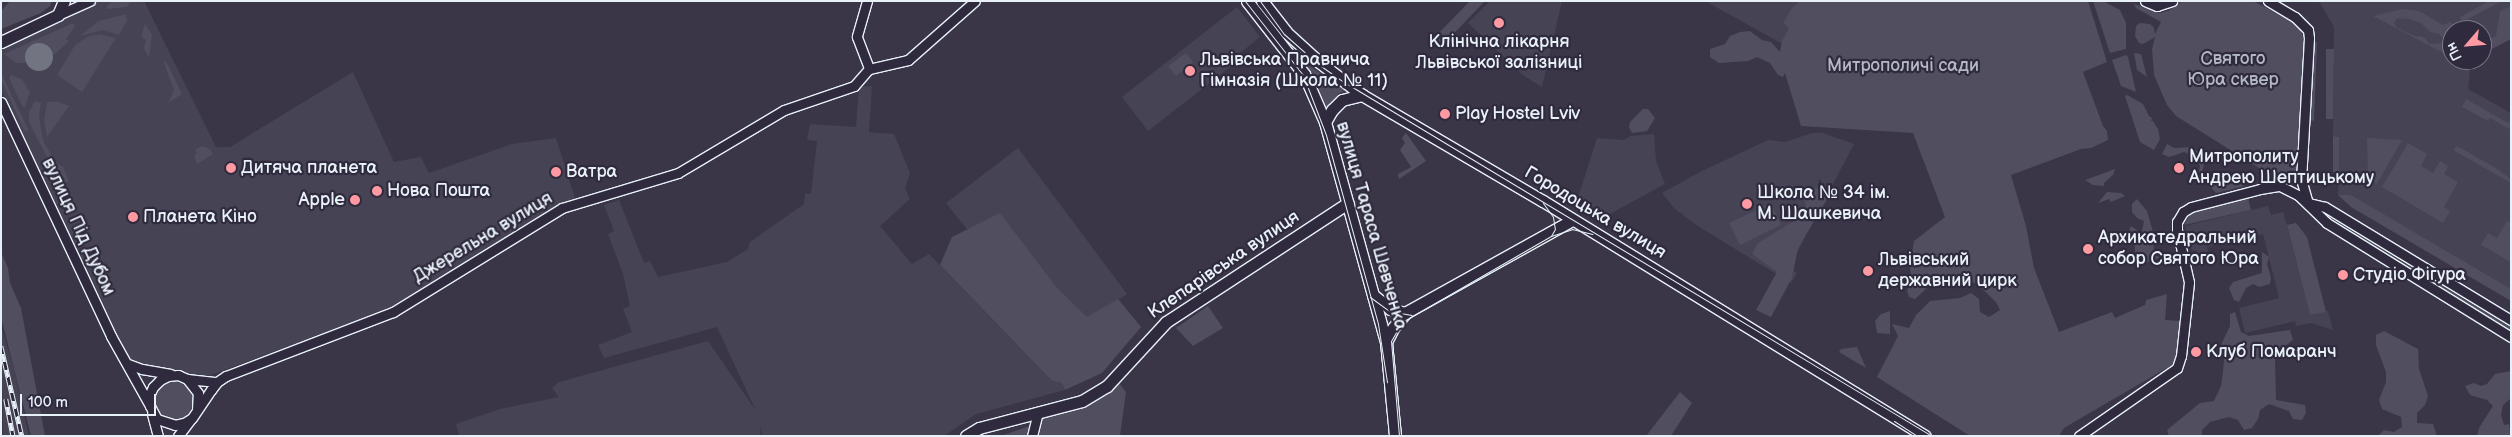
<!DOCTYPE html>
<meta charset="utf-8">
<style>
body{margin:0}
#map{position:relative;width:2512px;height:437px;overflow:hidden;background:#3a3648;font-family:"Balsamiq Sans",sans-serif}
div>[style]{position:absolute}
.built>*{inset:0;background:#464354}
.green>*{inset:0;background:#504e5f}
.round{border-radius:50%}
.water>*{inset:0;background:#737482}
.roads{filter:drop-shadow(1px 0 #e8f1f8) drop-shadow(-1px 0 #e8f1f8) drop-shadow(0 1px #e8f1f8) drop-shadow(0 -1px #e8f1f8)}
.minor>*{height:9px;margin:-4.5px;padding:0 4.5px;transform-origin:4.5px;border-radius:4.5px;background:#2f2a3d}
.major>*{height:11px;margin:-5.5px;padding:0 5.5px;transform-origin:5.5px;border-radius:5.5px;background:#2f2a3d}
.tram>*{height:1px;margin:-0.5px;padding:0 0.5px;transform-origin:0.5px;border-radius:0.5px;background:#e8f1f8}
.rail>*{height:4.5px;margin-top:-2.25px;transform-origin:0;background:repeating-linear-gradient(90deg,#2f2a3d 0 8px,#e8f1f8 0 16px);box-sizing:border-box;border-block:1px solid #e8f1f8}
.dots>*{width:14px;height:14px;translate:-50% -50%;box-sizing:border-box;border:2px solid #2f2a3d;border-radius:50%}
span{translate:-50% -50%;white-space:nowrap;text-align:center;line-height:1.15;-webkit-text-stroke:4.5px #2f2a3d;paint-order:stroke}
.poi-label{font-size:18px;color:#e8f1f8}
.left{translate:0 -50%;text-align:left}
.right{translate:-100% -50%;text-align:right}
.park-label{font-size:18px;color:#b3b8c2}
.street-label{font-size:18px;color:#e8f1f8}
.frame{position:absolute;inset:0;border:2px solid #e8f1f8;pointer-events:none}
.north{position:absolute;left:2442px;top:20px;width:50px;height:50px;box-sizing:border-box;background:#2f2a3d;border:1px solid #797a88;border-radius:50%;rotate:243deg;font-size:14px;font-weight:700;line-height:20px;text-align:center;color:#e8f1f8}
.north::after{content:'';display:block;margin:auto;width:18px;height:22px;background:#ff9aa2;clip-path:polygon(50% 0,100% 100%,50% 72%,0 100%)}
.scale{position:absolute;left:20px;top:394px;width:136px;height:22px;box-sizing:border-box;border:2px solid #e8f1f8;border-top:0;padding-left:6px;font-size:15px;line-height:18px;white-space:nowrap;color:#e8f1f8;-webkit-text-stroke:4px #2f2a3d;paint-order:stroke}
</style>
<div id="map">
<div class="built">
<i style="clip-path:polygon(100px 1px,144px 1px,216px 147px,230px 147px,353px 72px,394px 162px,421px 157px,429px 173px,512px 144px,556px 138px,575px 198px,399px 302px,373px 315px,208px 376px,196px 376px,129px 361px,1px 89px,1px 47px)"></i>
<i style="clip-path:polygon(1490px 1px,1562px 1px,1542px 87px,1523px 75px,1468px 23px)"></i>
<i style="clip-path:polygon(1705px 1px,1842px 1px,1819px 64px)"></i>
<i style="clip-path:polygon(2319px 1px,2511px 1px,2511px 39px,2482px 54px,2482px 30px,2452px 30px,2452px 60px,2471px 60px,2468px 89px,2511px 113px,2511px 301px,2350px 195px,2338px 195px,2339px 137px,2333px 136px,2334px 27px)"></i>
<i style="clip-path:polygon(1237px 7px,1260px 37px,1240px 53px,1243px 57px,1148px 131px,1122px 97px)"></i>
<i style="clip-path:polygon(872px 86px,869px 132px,894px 134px,910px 173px,905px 188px,910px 199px,880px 226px,912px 264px,929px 254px,1052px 381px,1062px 383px,1065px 390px,976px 414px,944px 436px,763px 436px,760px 426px,761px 436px,459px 436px,456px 424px,500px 409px,559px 397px,552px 388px,559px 382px,708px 341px,756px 411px,717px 327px,604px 358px,598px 345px,632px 332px,623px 309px,630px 306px,623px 274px,608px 234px,614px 231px,604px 205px,619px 200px,644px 263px,650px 261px,658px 277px,727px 262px,748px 249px,750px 242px,804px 204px,805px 194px,811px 194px,817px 141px,807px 140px,810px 124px,856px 127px,859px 87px)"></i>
<i style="clip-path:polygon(1812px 133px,1823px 133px,1854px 144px,1789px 268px,1797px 273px,1791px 283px,1696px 225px,1674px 208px,1662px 193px,1702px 171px,1768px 140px,1785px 142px)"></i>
<i style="clip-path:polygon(1654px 134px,1656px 161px,1665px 184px,1599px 220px,1578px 209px,1576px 204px,1597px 138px,1624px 140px,1630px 136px)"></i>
<i style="clip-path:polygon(1018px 148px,1127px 294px,1085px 322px,970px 233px,946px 203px)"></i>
<i style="clip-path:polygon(2268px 206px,2271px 215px,2283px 212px,2287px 225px,2310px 315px,2328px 311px,2333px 330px,2311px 323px,2296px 326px,2295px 321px,2245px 333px,2239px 308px,2279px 298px,2263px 234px,2207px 247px,2208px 252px,2197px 255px,2196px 250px,2192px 251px,2185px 226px)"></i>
<i style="clip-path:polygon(1px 326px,14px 369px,29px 436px,3px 436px)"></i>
</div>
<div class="green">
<i style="clip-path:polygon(10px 1px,52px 1px,50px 6px,41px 13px,1px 29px,1px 11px)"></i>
<i style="clip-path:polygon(113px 1px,131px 1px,127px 7px,107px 9px,107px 6px)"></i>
<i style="clip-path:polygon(1470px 1px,1485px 1px,1439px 49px,1431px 41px)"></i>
<i style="clip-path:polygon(1800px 1px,2088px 1px,2107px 62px,2083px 72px,2103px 126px,2107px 131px,2108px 140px,2091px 148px,2081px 149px,2011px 175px,2026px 226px,2034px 268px,2059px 332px,2112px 312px,2115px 318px,2145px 305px,2146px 300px,2167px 294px,2165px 320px,2181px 321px,2177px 362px,2064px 428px,2059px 436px,1970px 436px,1877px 377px,1898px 336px,1892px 324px,1909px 328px,1916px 315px,1930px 301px,1960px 298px,1971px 293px,1979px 299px,1980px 312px,1989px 317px,2000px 310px,1996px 302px,1976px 283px,1939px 277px,1915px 299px,1909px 297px,1907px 291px,1911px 281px,1910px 266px,1914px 241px,1945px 217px,1913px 133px,1801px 126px,1785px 73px,1783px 77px,1778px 75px,1770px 63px,1757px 57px,1748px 61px,1719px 63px,1710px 57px,1710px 49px,1725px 44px,1730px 36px,1740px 32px,1750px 31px,1762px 40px,1771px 42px,1780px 52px,1782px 41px,1789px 28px,1783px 23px,1792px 8px)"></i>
<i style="clip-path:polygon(2093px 1px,2103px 1px,2120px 10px,2126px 23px,2126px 49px,2110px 53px)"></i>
<i style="clip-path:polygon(2183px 1px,2253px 1px,2297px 24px,2300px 28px,2304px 41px,2297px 174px,2293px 181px,2279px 184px,2272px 176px,2176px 116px,2167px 105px,2154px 75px,2152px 49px,2155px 37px,2143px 44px,2139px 43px,2135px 36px,2136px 26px,2140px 23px,2150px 24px,2154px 28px,2155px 34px,2161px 22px,2136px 8px,2134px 4px,2160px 13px,2168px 11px)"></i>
<i style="clip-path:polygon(2489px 1px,2502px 1px,2466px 20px,2461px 20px,2460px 17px)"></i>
<i style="clip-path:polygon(2511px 6px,2511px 39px,2482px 54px,2482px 43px,2496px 36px,2500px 11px)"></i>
<i style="clip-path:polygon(2402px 9px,2419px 11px,2443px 25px,2450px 22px,2454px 24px,2457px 29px,2452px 30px,2452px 37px,2445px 41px,2439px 34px,2430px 32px,2421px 23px,2409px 19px,2397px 18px,2394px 23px,2397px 28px,2415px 36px,2424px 37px,2429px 44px,2442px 43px,2452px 54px,2451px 57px,2373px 16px)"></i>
<i style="clip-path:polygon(127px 14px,125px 18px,128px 19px,119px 35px,103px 30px,80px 36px,98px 21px)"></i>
<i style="clip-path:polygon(73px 23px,75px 26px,66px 39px,69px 41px,55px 54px,25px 61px,25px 63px,16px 63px,4px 54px)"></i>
<i style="clip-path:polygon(145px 24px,152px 34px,149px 58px,144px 48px,146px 40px,141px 37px)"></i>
<i style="clip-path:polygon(99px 34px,116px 38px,82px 92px,57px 75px,75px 45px,87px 37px)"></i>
<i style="clip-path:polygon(2314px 42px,2317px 42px,2314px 121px,2310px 120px)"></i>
<i style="clip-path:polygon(1289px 44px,1311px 67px,1346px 90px,1338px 94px,1327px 109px,1308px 70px,1286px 46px)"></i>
<i style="clip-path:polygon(2326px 49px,2334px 49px,2333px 119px,2326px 119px)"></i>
<i style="clip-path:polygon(1186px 53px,1193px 62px,1176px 76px,1168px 66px)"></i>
<i style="clip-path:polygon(2134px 53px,2141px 54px,2147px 77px,2137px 70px)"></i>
<i style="clip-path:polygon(2126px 55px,2128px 57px,2136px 92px,2121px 86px,2112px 60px)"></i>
<i style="clip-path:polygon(163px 60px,168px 65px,182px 94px,168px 103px,174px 90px)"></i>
<i style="clip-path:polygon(1px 73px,29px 131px,24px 130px,1px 80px)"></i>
<i style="clip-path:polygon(11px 75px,22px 79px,30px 92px,25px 107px,22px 106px,9px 78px)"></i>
<i style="clip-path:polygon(2127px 95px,2143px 104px,2149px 116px,2152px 118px,2151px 121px,2153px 121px,2158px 129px,2160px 139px,2154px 150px,2140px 142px,2125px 96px)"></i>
<i style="clip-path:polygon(2466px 99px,2508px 123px,2511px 121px,2511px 130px,2490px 118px,2488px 121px,2462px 107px)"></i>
<i style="clip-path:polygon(35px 101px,41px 103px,39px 117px,43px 140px,55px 162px,63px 167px,69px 181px,61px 185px,29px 122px,29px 112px)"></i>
<i style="clip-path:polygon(47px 102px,59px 102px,69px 106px,47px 137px,44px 121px)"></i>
<i style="clip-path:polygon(1643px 109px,1648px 109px,1655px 118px,1647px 131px,1632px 133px,1629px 127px,1630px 122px)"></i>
<i style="clip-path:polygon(1406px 133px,1426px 161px,1399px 179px,1398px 174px,1411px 167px,1400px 150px,1405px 143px,1402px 138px)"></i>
<i style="clip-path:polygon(2333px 136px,2339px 137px,2339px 172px,2333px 172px)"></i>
<i style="clip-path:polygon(2367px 138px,2402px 140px,2377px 184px,2368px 179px)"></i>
<i style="clip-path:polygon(2408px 143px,2427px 154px,2421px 166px,2433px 173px,2440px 161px,2448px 166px,2444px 174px,2458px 182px,2444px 207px,2450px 211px,2443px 223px,2382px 187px)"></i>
<i style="clip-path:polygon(2167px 144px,2174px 148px,2191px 147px,2200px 153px,2204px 164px,2201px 176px,2198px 178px,2200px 166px,2193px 155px,2184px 152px,2169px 157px,2162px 154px)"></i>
<i style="clip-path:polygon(202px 146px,210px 149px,213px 154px,197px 164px,194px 155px,197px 153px,195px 150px)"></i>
<i style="clip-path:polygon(2457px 146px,2496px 168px,2511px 179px,2511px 183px,2453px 150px)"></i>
<i style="clip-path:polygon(2115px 169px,2113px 175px,2104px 183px,2104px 186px,2093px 185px,2085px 180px)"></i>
<i style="clip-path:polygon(2227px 176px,2233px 177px,2234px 181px,2236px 177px,2238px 179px,2238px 182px,2245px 186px,2216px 193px,2210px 186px)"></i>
<i style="clip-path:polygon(1802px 186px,1832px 191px,1798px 248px,1792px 278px,1771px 317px,1756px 310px,1777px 272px,1752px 254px,1758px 243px,1807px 213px)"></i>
<i style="clip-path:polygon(2107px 192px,2121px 193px,2125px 196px,2111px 202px,2109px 199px,2098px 203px)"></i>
<i style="clip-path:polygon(2338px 195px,2350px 195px,2356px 198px,2511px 289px,2511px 301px,2351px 207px)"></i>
<i style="clip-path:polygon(2248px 198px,2251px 210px,2184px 225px,2191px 213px)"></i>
<i style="clip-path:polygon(2137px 199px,2147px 211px,2153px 232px,2154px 255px,2161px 257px,2143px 264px,2143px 257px,2135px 255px,2135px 247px,2128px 233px,2131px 226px,2137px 230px,2141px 236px,2144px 221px,2137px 218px,2132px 212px,2132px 204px)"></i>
<i style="clip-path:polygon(1771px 203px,1781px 225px,1740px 245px,1729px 223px)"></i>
<i style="clip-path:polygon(1000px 213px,1057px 288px,1087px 317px,1118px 299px,1141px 327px,1102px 373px,1065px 390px,1062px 383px,1052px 381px,940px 265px,952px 237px)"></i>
<i style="clip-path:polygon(2332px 219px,2511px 328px,2511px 333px,2332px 221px)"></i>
<i style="clip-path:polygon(2507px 221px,2511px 223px,2511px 262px,2481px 245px,2488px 233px,2497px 238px)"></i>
<i style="clip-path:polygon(2296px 223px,2307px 237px,2326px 312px,2310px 315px,2287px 225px)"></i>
<i style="clip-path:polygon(1px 252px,8px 268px,10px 283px,21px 308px,45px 436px,31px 436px,1px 317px)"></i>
<i style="clip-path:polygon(2262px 252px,2269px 257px,2267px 264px,2271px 278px,2270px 284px,2259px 287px,2253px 284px,2246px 288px,2239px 302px,2234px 300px,2229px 288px,2233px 282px,2262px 273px)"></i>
<i style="clip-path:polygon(1208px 306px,1223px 328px,1193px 346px,1176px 328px)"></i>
<i style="clip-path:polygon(1890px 311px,1890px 334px,1877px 333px,1875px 321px,1881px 314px)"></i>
<i style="clip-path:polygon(2235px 312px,2241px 332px,2249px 336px,2290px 330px,2293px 340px,2278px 351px,2275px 360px,2276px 400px,2305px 405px,2306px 413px,2302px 420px,2293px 419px,2289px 411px,2269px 404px,2260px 410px,2258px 419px,2252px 428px,2244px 430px,2238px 420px,2229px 417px,2210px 422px,2202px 430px,2202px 436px,2169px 436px,2167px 430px,2200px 403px,2214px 401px,2221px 386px,2223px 372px,2224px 359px,2218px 351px,2230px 326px,2230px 314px)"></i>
<i style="clip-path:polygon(2384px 331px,2418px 349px,2419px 369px,2428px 396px,2425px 405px,2417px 413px,2417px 423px,2433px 424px,2437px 436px,2378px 436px,2384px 430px,2394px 432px,2402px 427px,2401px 417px,2382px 409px,2379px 400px,2386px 382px,2386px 372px,2376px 345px,2376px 335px)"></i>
<i style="clip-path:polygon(1857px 347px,1866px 368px,1839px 352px,1841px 349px)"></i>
<i style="clip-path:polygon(2511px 371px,2511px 398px,2503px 405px,2501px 415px,2504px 425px,2509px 424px,2511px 436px,2477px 436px,2479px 428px,2493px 406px,2487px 400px,2470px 395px,2465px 386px,2474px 383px,2481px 386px,2487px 384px,2495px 374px)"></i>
<i style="clip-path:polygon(1118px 382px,1126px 392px,1120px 436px,1001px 436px,1038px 423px,1043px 414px)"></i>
<i class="round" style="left:155px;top:382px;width:38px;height:38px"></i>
<i style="clip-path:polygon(1680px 392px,1692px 403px,1671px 436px,1646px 436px)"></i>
</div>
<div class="water">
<i class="round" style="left:25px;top:43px;width:28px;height:28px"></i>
</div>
<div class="roads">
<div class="minor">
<i style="left:867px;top:1px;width:37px;rotate:106deg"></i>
<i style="left:857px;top:37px;width:34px;rotate:69deg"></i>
<i style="left:2145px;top:1px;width:13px;rotate:23deg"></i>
<i style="left:2157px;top:6px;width:16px;rotate:-18deg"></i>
<i style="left:2268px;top:1px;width:31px;rotate:31deg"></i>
<i style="left:2295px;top:17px;width:18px;rotate:45deg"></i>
<i style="left:2308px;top:30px;width:8px;rotate:83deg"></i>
<i style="left:2309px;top:38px;width:141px;rotate:93.2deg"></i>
<i style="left:2301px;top:179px;width:25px;rotate:74deg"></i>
<i style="left:58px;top:15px;width:35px;rotate:-24deg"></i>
<i style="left:869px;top:69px;width:40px;rotate:-13deg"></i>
<i style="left:908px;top:60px;width:89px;rotate:-41.4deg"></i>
<i style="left:1px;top:102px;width:259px;rotate:64.8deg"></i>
<i style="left:111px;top:336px;width:78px;rotate:60.8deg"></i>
<i style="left:2308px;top:203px;width:17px;rotate:13deg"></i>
<i style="left:2325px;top:207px;width:218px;rotate:31.3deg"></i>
<i style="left:128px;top:364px;width:15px;rotate:20deg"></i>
<i style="left:142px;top:369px;width:29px;rotate:10deg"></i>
<i style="left:187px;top:379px;width:30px;rotate:6deg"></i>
<i style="left:197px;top:410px;width:17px;rotate:-87deg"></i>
<i style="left:198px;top:393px;width:18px;rotate:-128deg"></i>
<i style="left:187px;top:379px;width:10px;rotate:-156deg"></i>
<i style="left:178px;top:375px;width:10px;rotate:174deg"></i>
<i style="left:168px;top:376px;width:9px;rotate:153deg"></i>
<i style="left:160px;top:380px;width:10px;rotate:135deg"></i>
<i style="left:153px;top:387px;width:10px;rotate:114deg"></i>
<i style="left:149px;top:396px;width:10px;rotate:84deg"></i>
<i style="left:150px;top:406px;width:15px;rotate:62deg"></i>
<i style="left:157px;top:419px;width:19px;rotate:18deg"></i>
<i style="left:175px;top:425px;width:9px;rotate:-13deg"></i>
<i style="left:184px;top:423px;width:9px;rotate:-32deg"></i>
<i style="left:192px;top:418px;width:34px;rotate:-56deg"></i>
<i style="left:211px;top:390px;width:10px;rotate:-53deg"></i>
<i style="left:217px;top:382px;width:11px;rotate:-34deg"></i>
<i style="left:226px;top:376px;width:179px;rotate:-21deg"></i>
<i style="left:393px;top:312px;width:198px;rotate:-31.6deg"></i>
<i style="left:562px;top:208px;width:121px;rotate:-16.8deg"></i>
<i style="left:678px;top:173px;width:123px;rotate:-30.7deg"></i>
<i style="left:784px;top:110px;width:74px;rotate:-18.9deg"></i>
<i style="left:854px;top:86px;width:23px;rotate:-49deg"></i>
<i style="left:152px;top:414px;width:23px;rotate:75deg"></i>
<i style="left:178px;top:436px;width:20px;rotate:-53deg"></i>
<i style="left:1032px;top:436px;width:25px;rotate:-76deg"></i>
<i style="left:2079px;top:436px;width:119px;rotate:-34.8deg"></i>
<i style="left:2177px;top:368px;width:13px;rotate:-72deg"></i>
<i style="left:2181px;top:356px;width:74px;rotate:-83.8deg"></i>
<i style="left:2189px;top:282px;width:53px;rotate:-103deg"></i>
<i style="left:2177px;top:230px;width:8px;rotate:-90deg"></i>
<i style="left:2177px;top:222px;width:12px;rotate:-59deg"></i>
<i style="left:2183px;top:212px;width:9px;rotate:-32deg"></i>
<i style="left:2191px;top:207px;width:71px;rotate:-14.6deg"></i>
<i style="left:2260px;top:189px;width:20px;rotate:-9deg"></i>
<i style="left:2280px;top:186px;width:20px;rotate:27deg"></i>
<i style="left:2298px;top:195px;width:40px;rotate:44deg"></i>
<i style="left:2327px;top:223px;width:216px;rotate:31.8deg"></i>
</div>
<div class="major">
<i style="left:1247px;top:1px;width:93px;rotate:52deg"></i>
<i style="left:1304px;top:74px;width:52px;rotate:66.4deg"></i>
<i style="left:1325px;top:122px;width:228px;rotate:74.5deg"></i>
<i style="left:1386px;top:342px;width:94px;rotate:84.5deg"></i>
<i style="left:1262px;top:1px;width:39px;rotate:52deg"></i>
<i style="left:1286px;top:32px;width:45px;rotate:42.3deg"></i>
<i style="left:1319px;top:62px;width:54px;rotate:37.5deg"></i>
<i style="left:1362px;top:95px;width:210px;rotate:30.4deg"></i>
<i style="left:1543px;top:201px;width:448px;rotate:31.6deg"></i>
<i style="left:1px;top:42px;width:63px;rotate:-25.3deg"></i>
<i style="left:58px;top:15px;width:15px;rotate:-67deg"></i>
<i style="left:1325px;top:122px;width:14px;rotate:-60deg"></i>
<i style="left:1332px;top:110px;width:14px;rotate:-45deg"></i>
<i style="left:1342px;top:100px;width:21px;rotate:-14deg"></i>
<i style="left:1373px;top:295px;width:22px;rotate:39deg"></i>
<i style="left:1390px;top:309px;width:16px;rotate:15deg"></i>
<i style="left:1386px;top:342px;width:16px;rotate:-63deg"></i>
<i style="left:1393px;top:328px;width:19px;rotate:-51deg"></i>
<i style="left:1405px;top:313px;width:191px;rotate:-29.1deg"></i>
<i style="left:966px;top:436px;width:15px;rotate:-32deg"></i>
<i style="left:979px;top:428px;width:106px;rotate:-14.7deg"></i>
<i style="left:1082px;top:401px;width:29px;rotate:-31deg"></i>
<i style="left:1107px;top:386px;width:87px;rotate:-47.3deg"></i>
<i style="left:1166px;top:322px;width:217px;rotate:-33.2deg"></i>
</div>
</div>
<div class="tram">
<i style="left:1245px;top:1px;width:94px;rotate:51.9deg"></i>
<i style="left:1303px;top:75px;width:64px;rotate:69deg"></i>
<i style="left:1326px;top:135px;width:196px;rotate:74.6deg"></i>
<i style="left:1378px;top:324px;width:59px;rotate:81.2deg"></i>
<i style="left:1260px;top:1px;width:41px;rotate:54deg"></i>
<i style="left:1284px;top:34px;width:45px;rotate:41.4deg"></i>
<i style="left:1318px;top:64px;width:32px;rotate:35deg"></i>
<i style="left:1344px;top:82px;width:686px;rotate:31.05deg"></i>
<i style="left:1543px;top:203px;width:17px;rotate:54deg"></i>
<i style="left:1553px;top:217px;width:12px;rotate:81deg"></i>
<i style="left:1555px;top:229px;width:8px;rotate:120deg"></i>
<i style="left:1370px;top:297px;width:24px;rotate:36deg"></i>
<i style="left:1389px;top:311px;width:23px;rotate:10deg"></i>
<i style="left:1894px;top:421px;width:27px;rotate:33deg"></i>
<i style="left:1399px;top:436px;width:95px;rotate:-94.8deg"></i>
<i style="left:1391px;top:341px;width:22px;rotate:-60deg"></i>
<i style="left:1402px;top:322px;width:172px;rotate:-30deg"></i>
<i style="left:1551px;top:236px;width:22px;rotate:-18deg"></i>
<i style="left:1572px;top:229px;width:21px;rotate:14deg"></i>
</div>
<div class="rail">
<i style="left:1px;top:346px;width:92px;rotate:76.9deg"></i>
<i style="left:6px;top:399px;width:38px;rotate:79deg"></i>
</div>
<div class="dots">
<i style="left:1499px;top:23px;background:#ff9aa2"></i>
<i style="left:1190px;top:71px;background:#ff9aa2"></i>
<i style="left:1445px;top:114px;background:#ff9aa2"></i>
<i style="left:231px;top:168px;background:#ff9aa2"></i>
<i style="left:2179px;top:168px;background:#ff9aa2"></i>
<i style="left:556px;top:172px;background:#ff9aa2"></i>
<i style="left:377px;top:191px;background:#ff9aa2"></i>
<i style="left:355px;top:200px;background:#ff9aa2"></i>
<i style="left:1747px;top:204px;background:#ff9aa2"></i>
<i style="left:133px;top:217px;background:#ff9aa2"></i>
<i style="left:2088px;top:249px;background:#ff9aa2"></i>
<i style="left:1868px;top:271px;background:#ff9aa2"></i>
<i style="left:2343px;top:275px;background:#ff9aa2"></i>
<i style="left:2196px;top:352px;background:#ff9aa2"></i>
</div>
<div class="poi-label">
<span style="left:1499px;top:53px">Клінічна лікарня<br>Львівської залізниці</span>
<span class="left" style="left:1200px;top:71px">Львівська Правнича<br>Гімназія (Школа № 11)</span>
<span class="left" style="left:1455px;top:114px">Play Hostel Lviv</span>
<span class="left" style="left:2189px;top:168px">Митрополиту<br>Андрею Шептицькому</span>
<span class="left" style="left:241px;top:168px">Дитяча планета</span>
<span class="left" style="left:566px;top:172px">Ватра</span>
<span class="left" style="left:387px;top:191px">Нова Пошта</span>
<span class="left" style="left:1757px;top:204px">Школа № 34 ім.<br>М. Шашкевича</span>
<span class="right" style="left:345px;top:200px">Apple</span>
<span class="left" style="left:143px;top:217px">Планета Кіно</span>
<span class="left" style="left:2098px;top:249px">Архикатедральний<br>собор Святого Юра</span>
<span class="left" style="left:1878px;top:271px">Львівський<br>державний цирк</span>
<span class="left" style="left:2353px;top:275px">Студіо Фігура</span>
<span class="left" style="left:2206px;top:352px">Клуб Помаранч</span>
</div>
<div class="park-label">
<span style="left:2233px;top:70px">Святого<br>Юра сквер</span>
<span style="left:1903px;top:66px">Митрополичі сади</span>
</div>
<div class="street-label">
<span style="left:1595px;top:213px;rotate:31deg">Городоцька вулиця</span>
<span style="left:1371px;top:226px;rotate:74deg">вулиця Тараса Шевченка</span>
<span style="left:78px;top:227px;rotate:65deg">вулиця Під Дубом</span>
<span style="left:483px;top:238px;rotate:-31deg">Джерельна вулиця</span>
<span style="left:1224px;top:265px;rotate:-34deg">Клепарівська вулиця</span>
</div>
<div class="frame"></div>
<div class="north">Пн</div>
<div class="scale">100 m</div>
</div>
